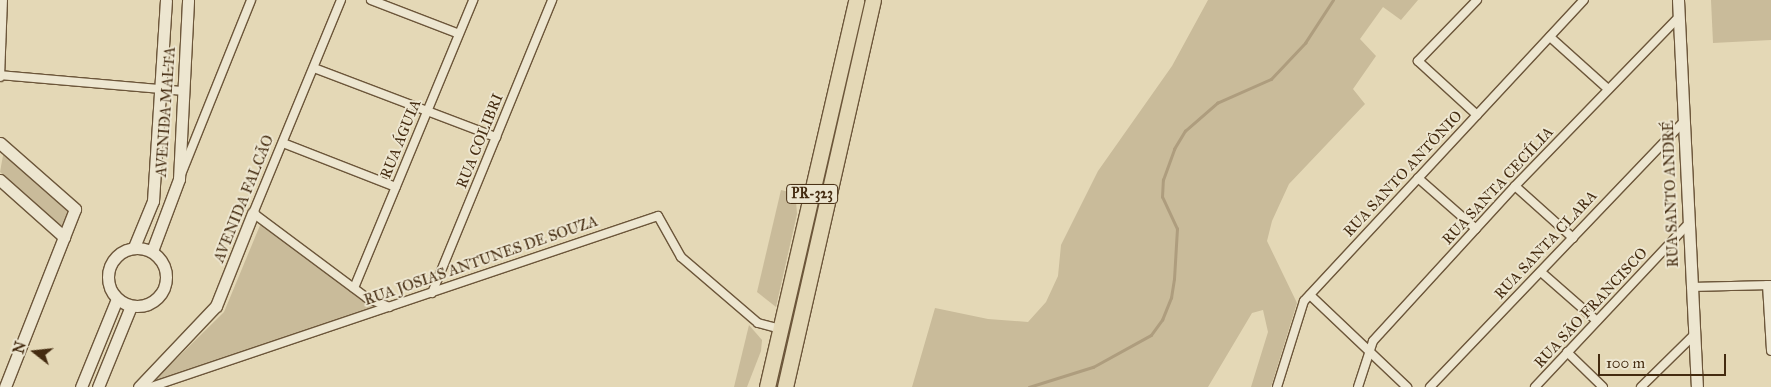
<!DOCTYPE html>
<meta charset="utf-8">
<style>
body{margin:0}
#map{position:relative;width:1771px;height:387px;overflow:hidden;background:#e4d8b6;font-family:"IM FELL Great Primer",serif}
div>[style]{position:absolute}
.green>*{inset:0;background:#c9bb9a}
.stream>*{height:2.5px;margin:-1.25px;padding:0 1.25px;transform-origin:1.25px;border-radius:1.25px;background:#ae9d7e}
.roads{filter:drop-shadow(1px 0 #6c563a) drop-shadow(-1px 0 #6c563a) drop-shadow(0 1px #6c563a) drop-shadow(0 -1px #6c563a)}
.street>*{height:8px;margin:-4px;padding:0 4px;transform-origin:4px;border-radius:4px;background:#ede6d0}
.secondary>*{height:11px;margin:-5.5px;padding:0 5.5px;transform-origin:5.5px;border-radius:5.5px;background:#ede6d0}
.secondary>.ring{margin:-5.5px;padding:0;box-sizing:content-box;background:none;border:11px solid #ede6d0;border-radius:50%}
.highway>*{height:15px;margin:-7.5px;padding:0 7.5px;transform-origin:7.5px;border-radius:7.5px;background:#e4d8b6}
span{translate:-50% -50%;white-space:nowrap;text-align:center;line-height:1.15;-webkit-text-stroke:4px #ede6d0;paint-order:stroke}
.shield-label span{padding:1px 4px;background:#ede6d0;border:1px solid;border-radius:4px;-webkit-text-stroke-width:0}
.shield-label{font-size:14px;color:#442b10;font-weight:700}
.street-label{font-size:15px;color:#442b10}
.north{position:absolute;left:10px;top:327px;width:50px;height:50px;-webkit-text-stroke:4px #ede6d0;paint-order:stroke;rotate:286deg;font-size:14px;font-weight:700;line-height:20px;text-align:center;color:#442b10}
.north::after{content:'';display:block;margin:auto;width:18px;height:22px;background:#442b10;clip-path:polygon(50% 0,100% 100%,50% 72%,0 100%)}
.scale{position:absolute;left:1598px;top:354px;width:128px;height:22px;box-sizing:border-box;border:2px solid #442b10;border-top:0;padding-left:6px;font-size:15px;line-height:18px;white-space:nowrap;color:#442b10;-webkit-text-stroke:4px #ede6d0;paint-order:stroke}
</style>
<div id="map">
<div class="green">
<i style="clip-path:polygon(862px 0,868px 0,784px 387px,775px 387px)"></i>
<i style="clip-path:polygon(1208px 0,1418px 0,1401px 20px,1383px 7px,1360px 39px,1376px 56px,1353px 89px,1365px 104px,1289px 184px,1272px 221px,1267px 241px,1297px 303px,1271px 387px,1251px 387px,1268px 332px,1263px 310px,1252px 313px,1208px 387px,912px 387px,935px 308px,988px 319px,1028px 322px,1046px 302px,1058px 276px,1061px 245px,1098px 171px,1172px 66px)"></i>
<i style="clip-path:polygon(1711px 0,1771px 0,1771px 40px,1713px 43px)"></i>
<i style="clip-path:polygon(4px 150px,71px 209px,63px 229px,0 172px)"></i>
<i style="clip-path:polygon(781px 190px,789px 192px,796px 201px,797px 214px,776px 307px,757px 292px)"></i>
<i style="clip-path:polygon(261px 223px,367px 302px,379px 307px,152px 383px,224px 312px)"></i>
<i style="clip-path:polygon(749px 325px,762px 340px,761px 351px,747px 387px,734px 387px)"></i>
</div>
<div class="stream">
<i style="left:1029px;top:387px;width:67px;rotate:-17.4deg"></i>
<i style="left:1093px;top:367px;width:66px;rotate:-28.9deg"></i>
<i style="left:1151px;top:335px;width:19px;rotate:-54deg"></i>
<i style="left:1162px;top:320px;width:24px;rotate:-68deg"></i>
<i style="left:1171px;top:298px;width:19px;rotate:-81deg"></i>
<i style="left:1174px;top:279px;width:50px;rotate:-86.6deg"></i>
<i style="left:1177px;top:229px;width:35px;rotate:-115deg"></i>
<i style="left:1162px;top:197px;width:17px;rotate:-87deg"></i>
<i style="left:1163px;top:180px;width:33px;rotate:-70deg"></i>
<i style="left:1174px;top:149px;width:21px;rotate:-59deg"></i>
<i style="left:1185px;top:131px;width:43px;rotate:-41.2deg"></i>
<i style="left:1217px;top:103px;width:59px;rotate:-24deg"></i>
<i style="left:1271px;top:79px;width:50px;rotate:-46.6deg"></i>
<i style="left:1305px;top:43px;width:51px;rotate:-56.9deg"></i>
</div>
<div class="roads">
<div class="street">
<i style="left:341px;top:0;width:230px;rotate:112.4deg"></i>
<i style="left:253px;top:213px;width:142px;rotate:36.7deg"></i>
<i style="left:367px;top:298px;width:24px;rotate:22deg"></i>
<i style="left:371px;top:0;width:94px;rotate:21.1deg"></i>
<i style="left:1477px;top:0;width:85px;rotate:134deg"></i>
<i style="left:1418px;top:61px;width:80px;rotate:42.5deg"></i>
<i style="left:1550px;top:37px;width:78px;rotate:41.9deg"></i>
<i style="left:314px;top:68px;width:195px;rotate:20.8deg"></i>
<i style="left:0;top:75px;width:184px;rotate:5deg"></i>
<i style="left:0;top:77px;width:77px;rotate:-87.8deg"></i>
<i style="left:283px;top:143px;width:121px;rotate:21.3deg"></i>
<i style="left:182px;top:172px;width:185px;rotate:-68.1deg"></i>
<i style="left:1418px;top:178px;width:77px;rotate:41.3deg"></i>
<i style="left:1515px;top:186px;width:78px;rotate:41.9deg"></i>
<i style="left:1541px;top:272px;width:74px;rotate:41.2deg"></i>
<i style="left:1767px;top:285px;width:66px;rotate:86.5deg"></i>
<i style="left:1691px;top:287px;width:80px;rotate:-1.4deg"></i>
<i style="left:354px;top:288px;width:312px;rotate:-67.5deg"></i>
<i style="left:432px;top:293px;width:317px;rotate:-67.7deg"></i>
<i style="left:1310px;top:295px;width:134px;rotate:43.5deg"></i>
<i style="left:1567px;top:352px;width:50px;rotate:44.2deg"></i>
<i style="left:151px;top:387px;width:535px;rotate:-18.64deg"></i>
<i style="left:658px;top:216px;width:47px;rotate:60.7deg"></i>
<i style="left:681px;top:257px;width:101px;rotate:40.6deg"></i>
<i style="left:758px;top:323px;width:23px;rotate:15deg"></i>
<i style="left:1277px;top:387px;width:90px;rotate:-72.6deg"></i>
<i style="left:1304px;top:301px;width:411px;rotate:-47.1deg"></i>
<i style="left:1358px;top:387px;width:48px;rotate:-71.9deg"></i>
<i style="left:1373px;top:341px;width:210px;rotate:-47.5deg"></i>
<i style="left:1515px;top:186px;width:235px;rotate:-45.9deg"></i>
<i style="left:1430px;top:387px;width:366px;rotate:-46.3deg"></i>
<i style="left:1535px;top:387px;width:222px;rotate:-46.8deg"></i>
<i style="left:1641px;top:387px;width:74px;rotate:-44.5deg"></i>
</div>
<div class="secondary">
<i style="left:1678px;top:0;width:387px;rotate:87.2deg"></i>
<i style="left:0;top:143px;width:100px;rotate:41.3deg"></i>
<i style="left:75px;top:209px;width:191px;rotate:111.5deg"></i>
<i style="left:0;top:180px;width:86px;rotate:41.7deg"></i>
<i style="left:134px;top:247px;width:50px;rotate:-67.6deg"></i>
<i style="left:153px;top:201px;width:201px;rotate:-86.3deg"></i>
<i class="ring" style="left:108px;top:248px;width:47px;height:47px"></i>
<i style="left:152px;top:251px;width:77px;rotate:-69.4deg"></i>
<i style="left:179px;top:179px;width:179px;rotate:-87.1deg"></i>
<i style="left:81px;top:387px;width:95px;rotate:-67.8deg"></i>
<i style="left:98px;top:387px;width:87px;rotate:-67.8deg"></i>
<i style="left:139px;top:387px;width:112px;rotate:-46.5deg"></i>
<i style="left:216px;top:306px;width:100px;rotate:-68.3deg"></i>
</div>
<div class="highway">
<i style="left:767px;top:387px;width:397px;rotate:-77deg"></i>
<i style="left:785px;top:387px;width:397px;rotate:-77.2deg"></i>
</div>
</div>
<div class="shield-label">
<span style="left:812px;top:194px">PR-323</span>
</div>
<div class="street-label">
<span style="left:166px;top:112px;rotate:-86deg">AVENIDA MALTA</span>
<span style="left:401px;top:139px;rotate:-68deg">RUA ÁGUIA</span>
<span style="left:480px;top:141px;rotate:-68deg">RUA COLIBRI</span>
<span style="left:1403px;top:174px;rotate:-47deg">RUA SANTO ANTÔNIO</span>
<span style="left:1498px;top:186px;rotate:-47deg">RUA SANTA CECÍLIA</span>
<span style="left:1671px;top:194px;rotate:-92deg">RUA SANTO ANDRÉ</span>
<span style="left:244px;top:199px;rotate:-68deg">AVENIDA FALCÃO</span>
<span style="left:1546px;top:245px;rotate:-47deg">RUA SANTA CLARA</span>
<span style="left:481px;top:261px;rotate:-19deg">RUA JOSIAS ANTUNES DE SOUZA</span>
<span style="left:1591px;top:308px;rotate:-47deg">RUA SÃO FRANCISCO</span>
</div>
<div class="north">N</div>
<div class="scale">100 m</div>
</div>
